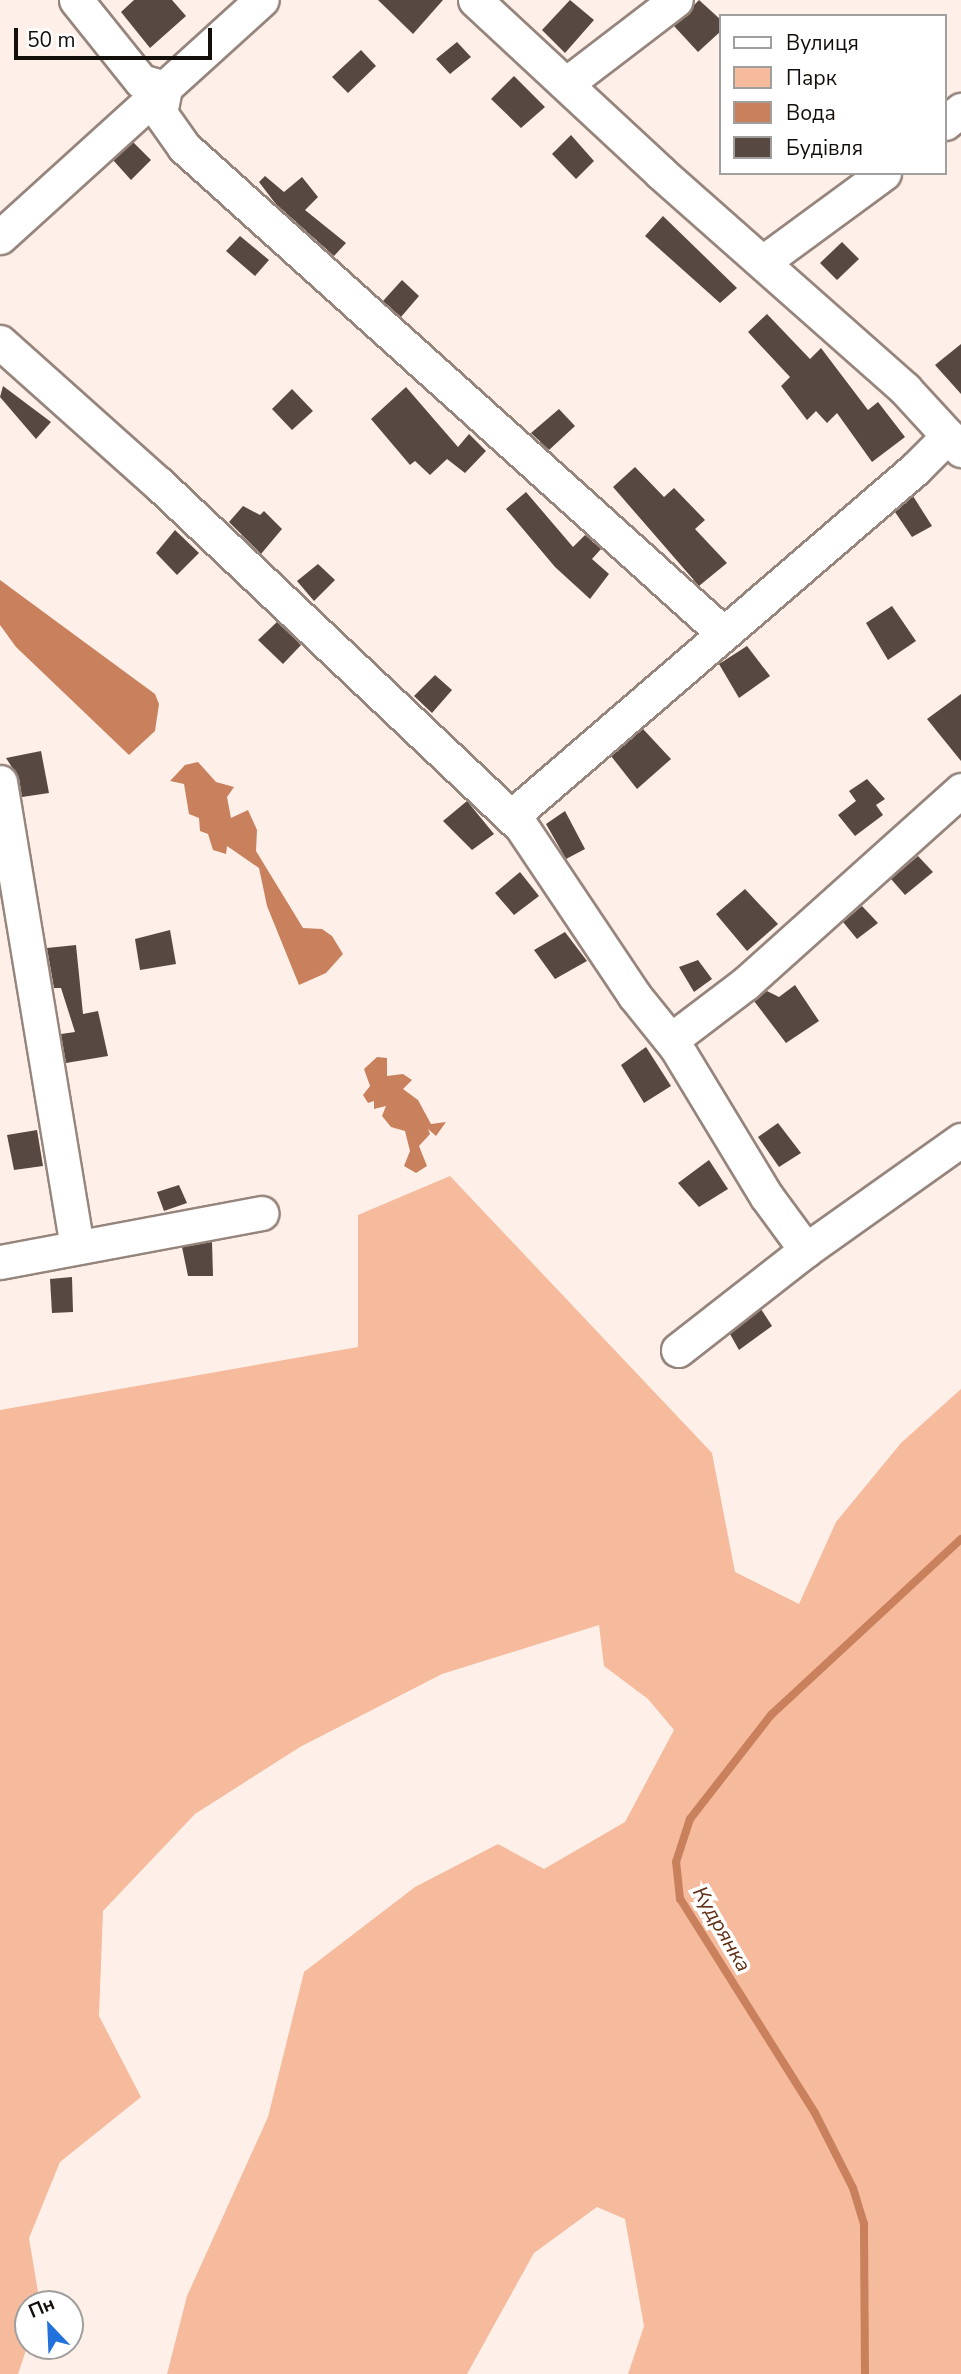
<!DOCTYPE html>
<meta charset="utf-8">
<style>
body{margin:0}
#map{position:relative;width:961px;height:2374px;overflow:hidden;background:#fef0e9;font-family:"Nunito Sans",sans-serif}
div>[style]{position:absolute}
.green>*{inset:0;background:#f6ba9d}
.water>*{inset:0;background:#c8815c}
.stream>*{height:8px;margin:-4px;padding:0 4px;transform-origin:4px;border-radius:4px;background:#c8815c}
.building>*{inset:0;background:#574841}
.roads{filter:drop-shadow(2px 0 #96857d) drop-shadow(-2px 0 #96857d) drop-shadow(0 2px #96857d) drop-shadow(0 -2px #96857d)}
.minor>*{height:33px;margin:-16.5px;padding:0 16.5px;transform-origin:16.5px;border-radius:16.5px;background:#fff}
span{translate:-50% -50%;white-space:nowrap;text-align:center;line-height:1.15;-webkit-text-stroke:7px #fff;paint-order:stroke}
.water-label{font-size:21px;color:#603016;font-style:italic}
.legend{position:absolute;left:719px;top:14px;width:228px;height:161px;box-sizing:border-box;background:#fff;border:2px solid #a19f9d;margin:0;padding:9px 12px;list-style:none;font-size:21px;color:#140e0b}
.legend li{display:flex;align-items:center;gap:14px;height:35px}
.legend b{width:35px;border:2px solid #a19f9d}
.north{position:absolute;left:14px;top:2290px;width:70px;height:70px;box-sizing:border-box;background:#fff;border:2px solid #a19f9d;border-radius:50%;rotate:337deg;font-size:19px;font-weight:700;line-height:28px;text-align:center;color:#140e0b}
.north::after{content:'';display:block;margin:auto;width:24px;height:32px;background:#2371dc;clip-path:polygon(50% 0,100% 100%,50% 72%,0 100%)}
.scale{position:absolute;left:14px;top:28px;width:198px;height:32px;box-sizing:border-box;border:4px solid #140e0b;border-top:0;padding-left:9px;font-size:21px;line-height:24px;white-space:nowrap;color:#140e0b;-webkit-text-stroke:5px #fff;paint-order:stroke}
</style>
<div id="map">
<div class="green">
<i style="clip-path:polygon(450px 1176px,712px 1453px,735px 1572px,799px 1604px,836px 1522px,901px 1443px,961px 1389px,961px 2374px,628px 2374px,644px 2326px,625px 2219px,597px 2207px,534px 2253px,467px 2374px,167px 2374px,187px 2296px,268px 2117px,304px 1972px,415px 1887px,498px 1844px,544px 1869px,625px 1822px,674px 1730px,648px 1699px,604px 1666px,599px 1625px,442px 1674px,300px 1747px,195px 1814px,103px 1911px,99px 2016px,141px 2097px,60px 2162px,29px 2238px,40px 2304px,28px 2304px,28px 2344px,18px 2374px,0 2374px,0 1410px,358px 1347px,358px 1215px)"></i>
</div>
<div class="water">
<i style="clip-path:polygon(0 580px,155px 694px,159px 704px,155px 731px,129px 755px,16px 647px,0 625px)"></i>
<i style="clip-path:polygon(198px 762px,216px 782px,234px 787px,227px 797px,231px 818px,248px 810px,257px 830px,256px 851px,303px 928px,322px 929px,332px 936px,343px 954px,326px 973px,299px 985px,267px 906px,259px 868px,227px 846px,226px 854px,213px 850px,208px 834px,200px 831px,199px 818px,189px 814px,184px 784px,170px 781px,185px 765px)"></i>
<i style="clip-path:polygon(377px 1057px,387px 1058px,387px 1076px,403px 1074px,412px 1080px,403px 1089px,418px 1100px,431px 1124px,446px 1122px,436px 1136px,428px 1129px,430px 1134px,419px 1146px,427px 1166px,416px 1173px,404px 1166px,410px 1151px,405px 1131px,391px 1127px,382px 1116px,386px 1106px,374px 1109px,374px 1101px,368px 1103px,363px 1095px,370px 1086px,364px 1069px)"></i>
</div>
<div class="stream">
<i style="left:865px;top:2374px;width:150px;rotate:-90.4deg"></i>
<i style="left:864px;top:2224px;width:38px;rotate:-107deg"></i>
<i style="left:853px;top:2188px;width:84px;rotate:-116.9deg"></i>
<i style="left:815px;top:2113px;width:253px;rotate:-122.2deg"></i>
<i style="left:680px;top:1899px;width:37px;rotate:-96deg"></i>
<i style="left:676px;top:1862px;width:45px;rotate:-72deg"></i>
<i style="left:690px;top:1819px;width:132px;rotate:-52.1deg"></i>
<i style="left:771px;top:1715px;width:259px;rotate:-42.8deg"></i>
</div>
<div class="building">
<i style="clip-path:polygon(134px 0,172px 0,186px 16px,150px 48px,121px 12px)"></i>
<i style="clip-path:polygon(378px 0,443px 0,413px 34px)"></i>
<i style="clip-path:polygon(570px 0,594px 20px,565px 53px,542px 30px)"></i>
<i style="clip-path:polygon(699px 0,721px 20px,721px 31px,698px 52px,674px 26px)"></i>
<i style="clip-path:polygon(457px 42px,471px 57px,450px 74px,436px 59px)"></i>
<i style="clip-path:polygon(361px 50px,376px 66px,348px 93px,332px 77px)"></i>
<i style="clip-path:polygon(514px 76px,545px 107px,521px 128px,491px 99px)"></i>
<i style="clip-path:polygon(571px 135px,594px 161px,576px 179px,552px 154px)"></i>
<i style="clip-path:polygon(133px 142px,151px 160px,131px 180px,113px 160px)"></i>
<i style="clip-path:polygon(265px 176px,284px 192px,302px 177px,318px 197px,305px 210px,346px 243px,334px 256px,275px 203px,259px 182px)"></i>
<i style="clip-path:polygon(663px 216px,737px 288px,720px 303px,645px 236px)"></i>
<i style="clip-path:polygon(240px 236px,269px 260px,255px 276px,226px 251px)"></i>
<i style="clip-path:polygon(842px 242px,859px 259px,837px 280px,820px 263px)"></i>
<i style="clip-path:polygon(402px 280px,419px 296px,401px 317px,383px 301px)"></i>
<i style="clip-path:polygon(767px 314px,810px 359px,821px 348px,868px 410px,878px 402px,905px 437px,872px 462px,837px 413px,827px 423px,816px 411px,807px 420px,781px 386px,790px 377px,748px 332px)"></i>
<i style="clip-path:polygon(961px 344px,961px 394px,935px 365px)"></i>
<i style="clip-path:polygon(3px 386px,51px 422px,36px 439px,0 397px)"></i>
<i style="clip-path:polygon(406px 387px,458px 447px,469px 434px,486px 451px,465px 473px,447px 459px,430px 475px,415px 461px,410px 465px,371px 419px)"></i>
<i style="clip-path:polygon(292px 389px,313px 411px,292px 430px,272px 409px)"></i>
<i style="clip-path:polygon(559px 409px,575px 426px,549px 450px,531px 433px)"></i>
<i style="clip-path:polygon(635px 467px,664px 497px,674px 488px,705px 520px,695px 529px,727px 563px,699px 586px,613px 487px)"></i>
<i style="clip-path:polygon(526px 492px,573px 547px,585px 535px,601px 549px,592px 559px,609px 574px,590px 599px,555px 567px,506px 509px)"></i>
<i style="clip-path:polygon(913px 496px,932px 526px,912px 537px,895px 512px)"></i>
<i style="clip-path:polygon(243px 506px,260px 515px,264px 511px,282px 529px,261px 554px,229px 522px)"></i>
<i style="clip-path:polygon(175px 530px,199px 553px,177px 575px,156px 553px)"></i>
<i style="clip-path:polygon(318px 564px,335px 580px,314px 601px,297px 581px)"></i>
<i style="clip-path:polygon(892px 606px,916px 641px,888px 660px,866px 623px)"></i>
<i style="clip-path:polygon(277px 622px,301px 645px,283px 664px,258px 640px)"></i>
<i style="clip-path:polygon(747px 646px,770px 676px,739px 698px,719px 664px)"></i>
<i style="clip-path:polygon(435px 675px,452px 690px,432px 713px,414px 696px)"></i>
<i style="clip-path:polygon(961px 694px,961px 761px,927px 719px)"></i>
<i style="clip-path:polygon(643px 729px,671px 759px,637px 789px,611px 756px)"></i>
<i style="clip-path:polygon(41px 751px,49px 793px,22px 797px,19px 778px,6px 758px)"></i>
<i style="clip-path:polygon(867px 779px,885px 799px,876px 805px,883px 815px,855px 836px,838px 815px,856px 801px,849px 791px)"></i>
<i style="clip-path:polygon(467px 801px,494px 834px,472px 850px,443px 821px)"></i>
<i style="clip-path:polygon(565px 811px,585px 849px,566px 859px,546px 824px)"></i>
<i style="clip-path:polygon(918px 856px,933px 872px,905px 895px,891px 879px)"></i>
<i style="clip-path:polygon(520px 872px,539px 896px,514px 915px,495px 893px)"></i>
<i style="clip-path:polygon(745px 889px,778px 924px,747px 951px,716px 914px)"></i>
<i style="clip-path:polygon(862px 906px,878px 923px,857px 939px,843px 922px)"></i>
<i style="clip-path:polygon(170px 930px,176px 964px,140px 970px,135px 939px)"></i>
<i style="clip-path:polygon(565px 932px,587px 961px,555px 979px,534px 950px)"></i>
<i style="clip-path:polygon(76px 945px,83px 1014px,98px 1011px,108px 1056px,66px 1063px,61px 1034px,75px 1032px,61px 988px,54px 988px,47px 948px)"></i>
<i style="clip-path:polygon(698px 960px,712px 979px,694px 992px,679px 967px)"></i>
<i style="clip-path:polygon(795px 985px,819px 1021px,786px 1043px,754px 1001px,767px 991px,779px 997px)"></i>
<i style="clip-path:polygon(646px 1047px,671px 1086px,644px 1103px,621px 1065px)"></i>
<i style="clip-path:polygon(778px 1123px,801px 1153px,779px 1167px,758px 1137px)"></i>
<i style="clip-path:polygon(37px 1130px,43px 1166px,14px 1170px,7px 1135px)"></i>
<i style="clip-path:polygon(709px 1160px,728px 1189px,699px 1207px,678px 1183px)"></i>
<i style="clip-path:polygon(179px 1185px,187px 1203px,164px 1211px,157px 1192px)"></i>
<i style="clip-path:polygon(212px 1242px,213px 1276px,188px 1276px,182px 1247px)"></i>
<i style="clip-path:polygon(72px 1277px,73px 1312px,52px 1313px,50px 1279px)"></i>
<i style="clip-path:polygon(761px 1309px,772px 1326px,739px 1350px,730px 1334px)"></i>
</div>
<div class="roads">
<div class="minor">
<i style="left:76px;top:0;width:104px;rotate:51.3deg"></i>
<i style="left:141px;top:81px;width:25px;rotate:16deg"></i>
<i style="left:475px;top:0;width:254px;rotate:42.9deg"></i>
<i style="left:661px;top:173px;width:326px;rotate:41.5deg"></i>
<i style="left:905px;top:389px;width:83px;rotate:47.4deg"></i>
<i style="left:566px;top:84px;width:138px;rotate:-37.4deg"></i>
<i style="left:165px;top:88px;width:25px;rotate:101deg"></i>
<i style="left:160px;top:113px;width:42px;rotate:54.8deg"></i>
<i style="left:184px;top:147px;width:726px;rotate:42.04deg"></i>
<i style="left:945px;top:123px;width:21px;rotate:-39deg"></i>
<i style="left:0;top:237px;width:353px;rotate:-42.2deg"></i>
<i style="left:763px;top:262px;width:150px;rotate:-36.3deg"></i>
<i style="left:0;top:342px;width:213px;rotate:41.8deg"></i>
<i style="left:159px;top:484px;width:498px;rotate:43.4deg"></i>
<i style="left:521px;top:826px;width:203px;rotate:56.2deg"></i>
<i style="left:634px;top:995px;width:67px;rotate:51.1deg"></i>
<i style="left:676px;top:1047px;width:175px;rotate:58.8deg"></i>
<i style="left:767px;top:1197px;width:66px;rotate:53.7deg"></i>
<i style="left:0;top:782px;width:471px;rotate:80.6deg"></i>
<i style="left:512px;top:816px;width:532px;rotate:-40.73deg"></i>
<i style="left:915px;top:469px;width:47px;rotate:-45deg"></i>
<i style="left:671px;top:1040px;width:94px;rotate:-37.2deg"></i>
<i style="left:746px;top:983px;width:289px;rotate:-41.9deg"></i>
<i style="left:0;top:1262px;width:266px;rotate:-10.6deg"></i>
<i style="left:678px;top:1350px;width:162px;rotate:-38deg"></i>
<i style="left:806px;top:1250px;width:190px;rotate:-35.4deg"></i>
</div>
</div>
<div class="water-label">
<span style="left:722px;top:1929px;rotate:60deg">Кудрянка</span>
</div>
<ul class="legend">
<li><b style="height:9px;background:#fff"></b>Вулиця</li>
<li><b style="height:19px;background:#f6ba9d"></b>Парк</li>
<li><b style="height:19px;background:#c8815c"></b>Вода</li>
<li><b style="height:19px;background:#574841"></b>Будівля</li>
</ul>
<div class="north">Пн</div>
<div class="scale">50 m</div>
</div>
